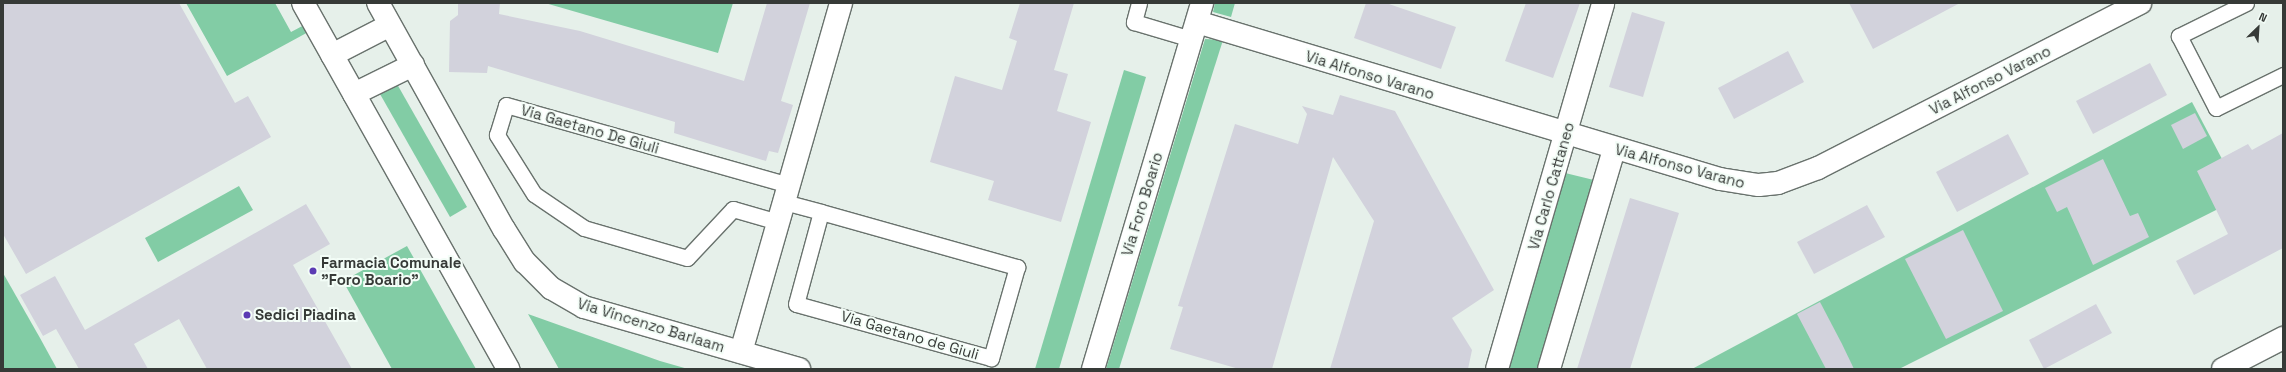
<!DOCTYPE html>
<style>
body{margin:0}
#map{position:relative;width:2286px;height:372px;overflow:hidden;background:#e6f0ea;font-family:"Space Grotesk",sans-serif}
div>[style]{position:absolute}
.green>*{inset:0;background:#82cca5}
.building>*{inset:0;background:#d2d2dc}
.roads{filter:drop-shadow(1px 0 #69726d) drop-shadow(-1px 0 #69726d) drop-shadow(0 1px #69726d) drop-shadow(0 -1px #69726d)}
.service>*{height:15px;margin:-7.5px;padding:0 7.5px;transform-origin:7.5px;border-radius:7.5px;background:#fff}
.minor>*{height:22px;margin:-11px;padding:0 11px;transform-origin:11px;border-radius:11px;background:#fff}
.tertiary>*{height:22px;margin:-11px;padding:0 11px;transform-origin:11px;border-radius:11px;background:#fff}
.dots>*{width:11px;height:11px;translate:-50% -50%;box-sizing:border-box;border:2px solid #f3fdf7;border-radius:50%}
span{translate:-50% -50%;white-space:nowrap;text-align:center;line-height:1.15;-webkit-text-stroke:4px #f3fdf7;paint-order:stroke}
.street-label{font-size:15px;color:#363a37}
.poi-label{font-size:15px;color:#363a37;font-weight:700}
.left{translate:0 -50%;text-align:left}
.frame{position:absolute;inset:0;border:4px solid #363a37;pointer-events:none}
.north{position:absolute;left:2238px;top:8px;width:40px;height:40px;-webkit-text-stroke:3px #f3fdf7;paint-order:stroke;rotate:25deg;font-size:11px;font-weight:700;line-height:16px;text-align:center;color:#363a37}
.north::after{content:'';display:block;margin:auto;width:14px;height:18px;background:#363a37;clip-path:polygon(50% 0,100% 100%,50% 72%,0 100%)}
</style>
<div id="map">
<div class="green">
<i style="clip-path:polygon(186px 3px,275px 3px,291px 32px,308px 23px,312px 30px,227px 76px)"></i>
<i style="clip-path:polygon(545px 3px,733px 3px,718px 53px)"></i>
<i style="clip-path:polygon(1215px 3px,1235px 3px,1231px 17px,1213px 12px)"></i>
<i style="clip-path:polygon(1205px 39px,1223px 40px,1119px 369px,1106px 369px)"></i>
<i style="clip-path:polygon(1124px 70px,1146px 77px,1059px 369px,1035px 369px)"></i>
<i style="clip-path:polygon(397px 84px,467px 207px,450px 217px,380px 94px)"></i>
<i style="clip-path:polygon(2192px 102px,2242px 197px,1899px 369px,1692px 369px)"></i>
<i style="clip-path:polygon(1561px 172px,1598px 181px,1541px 369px,1506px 369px)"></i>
<i style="clip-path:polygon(239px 186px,253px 210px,158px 262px,145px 238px)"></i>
<i style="clip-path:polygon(407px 246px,476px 369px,392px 369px,343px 281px)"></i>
<i style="clip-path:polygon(3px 273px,40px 338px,57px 369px,3px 369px)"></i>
<i style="clip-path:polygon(528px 314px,660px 361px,688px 369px,559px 369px)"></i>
</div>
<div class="building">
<i style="clip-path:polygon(3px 3px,179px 3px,235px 103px,248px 96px,271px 137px,26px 274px,3px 234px)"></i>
<i style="clip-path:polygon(458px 3px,500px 3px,499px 14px,580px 31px,744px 81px,767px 3px,810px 3px,781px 101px,793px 105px,778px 153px,769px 151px,766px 161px,674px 133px,675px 122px,488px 66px,487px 73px,449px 72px,450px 21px,458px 15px)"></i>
<i style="clip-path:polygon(1020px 3px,1074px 3px,1054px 70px,1068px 74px,1057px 111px,1091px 122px,1061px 222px,988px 200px,994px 181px,930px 162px,955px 76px,1002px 90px,1017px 41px,1009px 38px)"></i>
<i style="clip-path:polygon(1366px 3px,1386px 3px,1456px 27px,1441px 69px,1354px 38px)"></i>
<i style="clip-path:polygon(1526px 3px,1580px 3px,1553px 78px,1505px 61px)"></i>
<i style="clip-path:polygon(1849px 3px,1960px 3px,1873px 49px)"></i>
<i style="clip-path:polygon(1632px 12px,1665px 22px,1643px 97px,1609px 87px)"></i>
<i style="clip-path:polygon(1788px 51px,1804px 82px,1734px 119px,1718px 88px)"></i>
<i style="clip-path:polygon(2150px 63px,2167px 95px,2093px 134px,2076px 101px)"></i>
<i style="clip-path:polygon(1340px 95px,1395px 111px,1494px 290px,1452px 318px,1472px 350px,1468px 369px,1330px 369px,1374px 221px,1333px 157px,1272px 369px,1239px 369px,1170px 349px,1183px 307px,1178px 306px,1235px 124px,1298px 144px,1307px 114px,1302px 106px,1333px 115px)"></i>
<i style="clip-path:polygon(2195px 113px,2207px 136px,2183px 149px,2171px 125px)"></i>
<i style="clip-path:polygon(2283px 133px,2283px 248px,2194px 295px,2176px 261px,2228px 234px,2197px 171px,2248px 144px,2252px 150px)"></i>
<i style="clip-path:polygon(2008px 134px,2029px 174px,1957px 212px,1936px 172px)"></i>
<i style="clip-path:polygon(2103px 159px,2130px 216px,2138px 213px,2149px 237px,2093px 265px,2067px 207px,2057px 212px,2045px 188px)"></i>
<i style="clip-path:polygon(1630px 198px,1679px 213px,1639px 340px,1630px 369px,1577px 369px)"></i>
<i style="clip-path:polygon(306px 204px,330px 244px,293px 265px,352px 369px,207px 369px,179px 319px,134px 344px,148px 369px,79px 369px,56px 329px,43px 336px,20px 295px,55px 276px,85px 330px)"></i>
<i style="clip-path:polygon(1867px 205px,1885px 237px,1814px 274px,1797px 242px)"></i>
<i style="clip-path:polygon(1963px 230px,2003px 311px,1946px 339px,1905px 259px)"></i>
<i style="clip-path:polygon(1820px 302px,1842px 344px,1854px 369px,1826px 369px,1797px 314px)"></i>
<i style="clip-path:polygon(2096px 304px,2112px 333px,2044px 369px,2029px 340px)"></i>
</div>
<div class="roads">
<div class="service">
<i style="left:1139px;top:3px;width:20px;rotate:105deg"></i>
<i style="left:1134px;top:22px;width:59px;rotate:16.6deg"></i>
<i style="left:2246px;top:3px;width:75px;rotate:153.8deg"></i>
<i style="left:2179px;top:36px;width:81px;rotate:62.8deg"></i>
<i style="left:2216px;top:108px;width:75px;rotate:-26.2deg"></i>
<i style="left:784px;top:202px;width:38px;rotate:15deg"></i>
<i style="left:821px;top:212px;width:204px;rotate:15.7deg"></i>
<i style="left:1017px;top:267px;width:95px;rotate:105.9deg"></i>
<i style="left:991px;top:358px;width:202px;rotate:-164.5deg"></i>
<i style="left:796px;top:304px;width:95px;rotate:-74.8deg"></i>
<i style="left:778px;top:222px;width:47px;rotate:-163.9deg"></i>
<i style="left:733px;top:209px;width:67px;rotate:133.2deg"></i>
<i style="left:687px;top:258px;width:107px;rotate:-163.8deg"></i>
<i style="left:584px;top:228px;width:60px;rotate:-145.8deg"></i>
<i style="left:534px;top:194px;width:70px;rotate:-122.1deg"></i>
<i style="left:497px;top:135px;width:31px;rotate:-73deg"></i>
<i style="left:506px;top:105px;width:294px;rotate:15.8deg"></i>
</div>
<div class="minor">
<i style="left:303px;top:3px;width:420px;rotate:60.7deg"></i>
<i style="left:378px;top:3px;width:259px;rotate:60.9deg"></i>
<i style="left:504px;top:229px;width:39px;rotate:58deg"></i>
<i style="left:525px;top:262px;width:37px;rotate:45deg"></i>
<i style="left:551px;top:288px;width:38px;rotate:30deg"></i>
<i style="left:584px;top:307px;width:224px;rotate:16.1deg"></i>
<i style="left:1197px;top:22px;width:546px;rotate:16.71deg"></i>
<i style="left:1720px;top:179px;width:39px;rotate:9deg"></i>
<i style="left:1759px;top:185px;width:19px;rotate:-6deg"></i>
<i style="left:1778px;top:183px;width:43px;rotate:-20.6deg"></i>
<i style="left:1818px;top:168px;width:362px;rotate:-27.1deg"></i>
<i style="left:332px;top:55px;width:65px;rotate:-27.3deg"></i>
<i style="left:354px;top:94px;width:66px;rotate:-26.2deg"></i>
<i style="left:741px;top:352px;width:363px;rotate:-74deg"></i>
<i style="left:1497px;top:369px;width:381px;rotate:-73.8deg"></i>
<i style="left:1549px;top:369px;width:229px;rotate:-73.5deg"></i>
<i style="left:2223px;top:369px;width:68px;rotate:-27.3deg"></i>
</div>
<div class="tertiary">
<i style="left:1093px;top:369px;width:382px;rotate:-73.4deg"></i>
</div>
</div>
<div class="dots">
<i style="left:313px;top:271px;background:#5b3bb3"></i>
<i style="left:247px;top:315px;background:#5b3bb3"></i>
</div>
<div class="street-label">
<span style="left:1370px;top:75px;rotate:17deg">Via Alfonso Varano</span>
<span style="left:1990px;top:80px;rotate:-27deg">Via Alfonso Varano</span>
<span style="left:590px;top:129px;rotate:16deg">Via Gaetano De Giuli</span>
<span style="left:1680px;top:166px;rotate:15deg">Via Alfonso Varano</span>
<span style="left:1551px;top:186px;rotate:-74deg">Via Carlo Cattaneo</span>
<span style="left:1142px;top:204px;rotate:-73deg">Via Foro Boario</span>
<span style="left:651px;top:325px;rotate:17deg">Via Vincenzo Barlaam</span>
<span style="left:910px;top:335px;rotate:16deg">Via Gaetano de Giuli</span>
</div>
<div class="poi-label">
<span class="left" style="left:321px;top:271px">Farmacia Comunale<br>"Foro Boario"</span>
<span class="left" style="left:255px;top:315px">Sedici Piadina</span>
</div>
<div class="frame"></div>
<div class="north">N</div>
</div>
